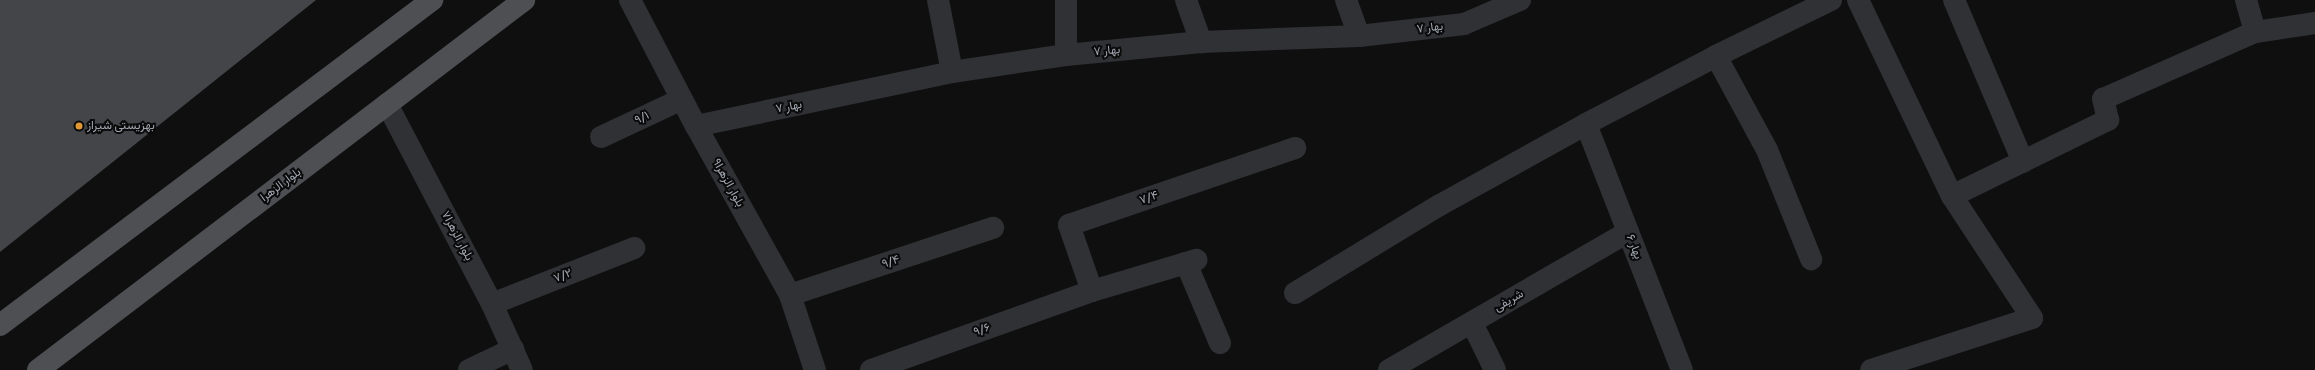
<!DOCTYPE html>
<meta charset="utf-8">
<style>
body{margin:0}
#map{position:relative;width:2315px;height:370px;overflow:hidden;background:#0f0f10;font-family:Signika,Vazirmatn,sans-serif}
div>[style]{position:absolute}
.building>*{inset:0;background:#434548}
.minor>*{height:22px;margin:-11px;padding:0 11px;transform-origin:11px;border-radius:11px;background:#303135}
.major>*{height:22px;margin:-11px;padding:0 11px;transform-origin:11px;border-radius:11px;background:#4d4f53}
.dots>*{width:11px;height:11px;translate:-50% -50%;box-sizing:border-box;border:2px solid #0a0a0b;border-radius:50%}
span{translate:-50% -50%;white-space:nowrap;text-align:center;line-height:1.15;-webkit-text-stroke:4px #0a0a0b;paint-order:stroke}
.street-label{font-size:12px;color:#a1a7b0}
.poi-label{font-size:12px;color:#a1a7b0}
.left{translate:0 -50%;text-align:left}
</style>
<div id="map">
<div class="building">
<i style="clip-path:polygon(0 0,316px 0,0 252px)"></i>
</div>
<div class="minor">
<i style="left:630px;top:0;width:142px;rotate:62.4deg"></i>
<i style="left:696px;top:126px;width:193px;rotate:60.9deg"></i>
<i style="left:790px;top:295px;width:79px;rotate:71.6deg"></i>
<i style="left:938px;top:0;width:73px;rotate:79deg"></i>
<i style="left:1186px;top:0;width:45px;rotate:70.3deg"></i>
<i style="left:1346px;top:0;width:38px;rotate:70deg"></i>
<i style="left:1858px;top:0;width:217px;rotate:64.4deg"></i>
<i style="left:1952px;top:196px;width:146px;rotate:56.7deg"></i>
<i style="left:2032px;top:318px;width:169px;rotate:162.1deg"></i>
<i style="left:1954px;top:0;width:176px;rotate:66.9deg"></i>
<i style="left:2246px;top:0;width:33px;rotate:74deg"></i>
<i style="left:2255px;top:32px;width:61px;rotate:-8.5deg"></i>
<i style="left:1066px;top:55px;width:55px;rotate:-90deg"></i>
<i style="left:1716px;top:56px;width:107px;rotate:61.5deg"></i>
<i style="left:1767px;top:150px;width:118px;rotate:68deg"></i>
<i style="left:387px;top:104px;width:226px;rotate:62.3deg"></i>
<i style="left:492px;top:304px;width:72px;rotate:65.6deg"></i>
<i style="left:1586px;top:124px;width:264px;rotate:68.7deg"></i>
<i style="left:696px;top:126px;width:262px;rotate:-11.9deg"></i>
<i style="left:952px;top:72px;width:115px;rotate:-8.5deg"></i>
<i style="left:1066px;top:55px;width:136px;rotate:-5.5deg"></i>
<i style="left:1201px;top:42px;width:158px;rotate:-2.2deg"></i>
<i style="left:1359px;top:36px;width:106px;rotate:-6.5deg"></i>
<i style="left:1464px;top:24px;width:61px;rotate:-23.2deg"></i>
<i style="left:601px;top:137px;width:89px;rotate:-25.1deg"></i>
<i style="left:1952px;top:196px;width:174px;rotate:-26deg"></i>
<i style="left:2108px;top:120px;width:22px;rotate:-103deg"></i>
<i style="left:2103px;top:99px;width:166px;rotate:-23.8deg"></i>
<i style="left:1186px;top:263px;width:87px;rotate:67deg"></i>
<i style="left:1092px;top:291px;width:70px;rotate:-109.2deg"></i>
<i style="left:1069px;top:225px;width:239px;rotate:-18.8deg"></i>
<i style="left:1295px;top:293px;width:170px;rotate:-31.3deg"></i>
<i style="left:1440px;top:205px;width:167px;rotate:-29deg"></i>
<i style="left:1586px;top:124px;width:147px;rotate:-27.6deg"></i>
<i style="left:1716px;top:56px;width:128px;rotate:-26deg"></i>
<i style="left:790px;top:295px;width:214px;rotate:-18.3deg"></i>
<i style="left:492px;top:304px;width:153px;rotate:-21.5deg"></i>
<i style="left:1472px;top:323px;width:52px;rotate:63.9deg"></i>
<i style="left:469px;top:370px;width:49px;rotate:-25.5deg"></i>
<i style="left:871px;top:370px;width:235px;rotate:-19.7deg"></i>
<i style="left:1092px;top:291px;width:109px;rotate:-16.6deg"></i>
<i style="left:1389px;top:370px;width:276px;rotate:-30deg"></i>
</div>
<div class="major">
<i style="left:0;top:325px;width:541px;rotate:-36.95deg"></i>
<i style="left:38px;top:370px;width:611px;rotate:-37.28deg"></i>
</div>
<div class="dots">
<i style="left:79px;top:126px;background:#e09837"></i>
</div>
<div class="street-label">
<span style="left:1430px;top:28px;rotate:-7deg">بهار ۷</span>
<span style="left:1107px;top:51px;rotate:-5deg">بهار ۷</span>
<span style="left:789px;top:107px;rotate:-11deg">بهار ۷</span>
<span style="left:642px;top:118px;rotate:-26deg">۹/۱</span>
<span style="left:728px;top:183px;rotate:61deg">بلوار الزهرا۹</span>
<span style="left:281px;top:185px;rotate:-37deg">بلوار الزهرا</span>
<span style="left:1149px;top:198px;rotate:-19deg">۷/۴</span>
<span style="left:457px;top:236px;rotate:62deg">بلوار الزهرا۷</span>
<span style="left:1634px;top:247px;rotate:69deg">بهار ۶</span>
<span style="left:891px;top:262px;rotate:-18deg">۹/۴</span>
<span style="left:563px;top:276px;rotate:-22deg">۷/۲</span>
<span style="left:1509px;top:301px;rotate:-30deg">شریفی</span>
<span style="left:982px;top:330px;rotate:-20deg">۹/۶</span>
</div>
<div class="poi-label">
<span class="left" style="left:87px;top:126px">بهزیستی شیراز</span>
</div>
</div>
